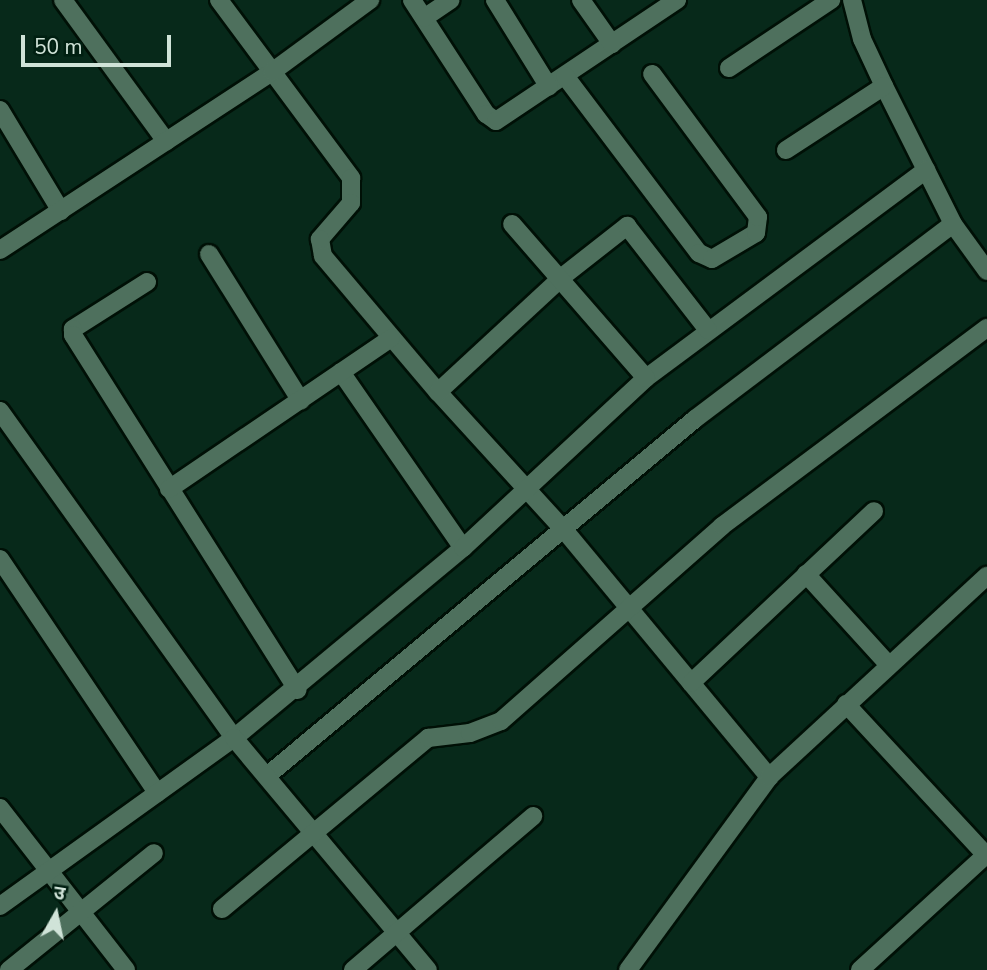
<!DOCTYPE html>
<meta charset="utf-8">
<style>
body{margin:0}
#map{position:relative;width:987px;height:970px;overflow:hidden;background:#07291a;font-family:"Nunito Sans","Noto Sans Devanagari",sans-serif}
div>[style]{position:absolute}
.roads{filter:drop-shadow(2px 0 #001006) drop-shadow(-2px 0 #001006) drop-shadow(0 2px #001006) drop-shadow(0 -2px #001006)}
.minor>*{height:18px;margin:-9px;padding:0 9px;transform-origin:9px;border-radius:9px;background:#4e705d}
.tertiary>*{height:18px;margin:-9px;padding:0 9px;transform-origin:9px;border-radius:9px;background:#4e705d}
span{translate:-50% -50%;white-space:nowrap;text-align:center;line-height:1.15;-webkit-text-stroke:5px #001f11;paint-order:stroke}
.north{position:absolute;left:21px;top:879px;width:70px;height:70px;-webkit-text-stroke:5px #001f11;paint-order:stroke;rotate:9deg;font-size:19px;font-weight:700;line-height:28px;text-align:center;color:#d0e3d8}
.north::after{content:'';display:block;margin:auto;width:24px;height:32px;background:#d0e3d8;clip-path:polygon(50% 0,100% 100%,50% 72%,0 100%)}
.scale{position:absolute;left:21px;top:35px;width:150px;height:32px;box-sizing:border-box;border:4px solid #d0e3d8;border-top:0;padding-left:9px;font-size:21px;line-height:24px;white-space:nowrap;color:#d0e3d8;-webkit-text-stroke:5px #001f11;paint-order:stroke}
</style>
<div id="map">
<div class="roads">
<div class="minor">
<i style="left:63px;top:0;width:175px;rotate:53.9deg"></i>
<i style="left:219px;top:0;width:222px;rotate:53.4deg"></i>
<i style="left:351px;top:178px;width:25px;rotate:90deg"></i>
<i style="left:351px;top:203px;width:48px;rotate:130.7deg"></i>
<i style="left:320px;top:239px;width:17px;rotate:80deg"></i>
<i style="left:323px;top:256px;width:178px;rotate:49.8deg"></i>
<i style="left:438px;top:392px;width:188px;rotate:47.6deg"></i>
<i style="left:565px;top:531px;width:320px;rotate:50.3deg"></i>
<i style="left:412px;top:0;width:136px;rotate:57deg"></i>
<i style="left:486px;top:114px;width:12px;rotate:35deg"></i>
<i style="left:496px;top:121px;width:218px;rotate:-33.8deg"></i>
<i style="left:495px;top:0;width:102px;rotate:58.2deg"></i>
<i style="left:581px;top:0;width:54px;rotate:54.8deg"></i>
<i style="left:852px;top:0;width:40px;rotate:75.6deg"></i>
<i style="left:862px;top:39px;width:52px;rotate:64.9deg"></i>
<i style="left:884px;top:86px;width:154px;rotate:63.4deg"></i>
<i style="left:953px;top:224px;width:58px;rotate:54.1deg"></i>
<i style="left:424px;top:18px;width:32px;rotate:-34deg"></i>
<i style="left:729px;top:68px;width:123px;rotate:-33.7deg"></i>
<i style="left:565px;top:76px;width:222px;rotate:52.9deg"></i>
<i style="left:699px;top:253px;width:14px;rotate:25deg"></i>
<i style="left:712px;top:259px;width:51px;rotate:-30.6deg"></i>
<i style="left:756px;top:233px;width:16px;rotate:-83deg"></i>
<i style="left:758px;top:217px;width:178px;rotate:-126.5deg"></i>
<i style="left:0;top:110px;width:118px;rotate:58.9deg"></i>
<i style="left:786px;top:150px;width:117px;rotate:-33.1deg"></i>
<i style="left:0;top:250px;width:325px;rotate:-33.2deg"></i>
<i style="left:272px;top:72px;width:122px;rotate:-36.3deg"></i>
<i style="left:209px;top:254px;width:173px;rotate:58deg"></i>
<i style="left:147px;top:282px;width:88px;rotate:147.6deg"></i>
<i style="left:73px;top:329px;width:6px;rotate:90deg"></i>
<i style="left:73px;top:335px;width:420px;rotate:57.7deg"></i>
<i style="left:341px;top:372px;width:214px;rotate:55.3deg"></i>
<i style="left:646px;top:378px;width:349px;rotate:-36.6deg"></i>
<i style="left:438px;top:392px;width:169px;rotate:-42.8deg"></i>
<i style="left:562px;top:277px;width:83px;rotate:-38.1deg"></i>
<i style="left:627px;top:226px;width:132px;rotate:52.1deg"></i>
<i style="left:0;top:411px;width:402px;rotate:54.4deg"></i>
<i style="left:234px;top:738px;width:298px;rotate:-39.7deg"></i>
<i style="left:463px;top:548px;width:250px;rotate:-42.9deg"></i>
<i style="left:646px;top:378px;width:204px;rotate:-131deg"></i>
<i style="left:169px;top:489px;width:268px;rotate:-34.2deg"></i>
<i style="left:0;top:559px;width:282px;rotate:56.1deg"></i>
<i style="left:806px;top:574px;width:122px;rotate:47.7deg"></i>
<i style="left:691px;top:683px;width:251px;rotate:-43.2deg"></i>
<i style="left:846px;top:704px;width:207px;rotate:47.2deg"></i>
<i style="left:268px;top:775px;width:556px;rotate:-39.82deg"></i>
<i style="left:695px;top:419px;width:323px;rotate:-37.1deg"></i>
<i style="left:0;top:808px;width:205px;rotate:52.1deg"></i>
<i style="left:0;top:906px;width:288px;rotate:-35.7deg"></i>
<i style="left:234px;top:738px;width:302px;rotate:50.1deg"></i>
<i style="left:222px;top:909px;width:268px;rotate:-39.7deg"></i>
<i style="left:428px;top:738px;width:42px;rotate:-6.8deg"></i>
<i style="left:470px;top:733px;width:33px;rotate:-21deg"></i>
<i style="left:501px;top:721px;width:295px;rotate:-41.4deg"></i>
<i style="left:722px;top:526px;width:331px;rotate:-36.8deg"></i>
<i style="left:9px;top:970px;width:186px;rotate:-38.9deg"></i>
<i style="left:353px;top:970px;width:237px;rotate:-40.5deg"></i>
<i style="left:860px;top:970px;width:171px;rotate:-42.4deg"></i>
</div>
<div class="tertiary">
<i style="left:628px;top:970px;width:239px;rotate:-53.8deg"></i>
<i style="left:769px;top:777px;width:297px;rotate:-42.7deg"></i>
</div>
</div>
<div class="north">उ</div>
<div class="scale">50 m</div>
</div>
